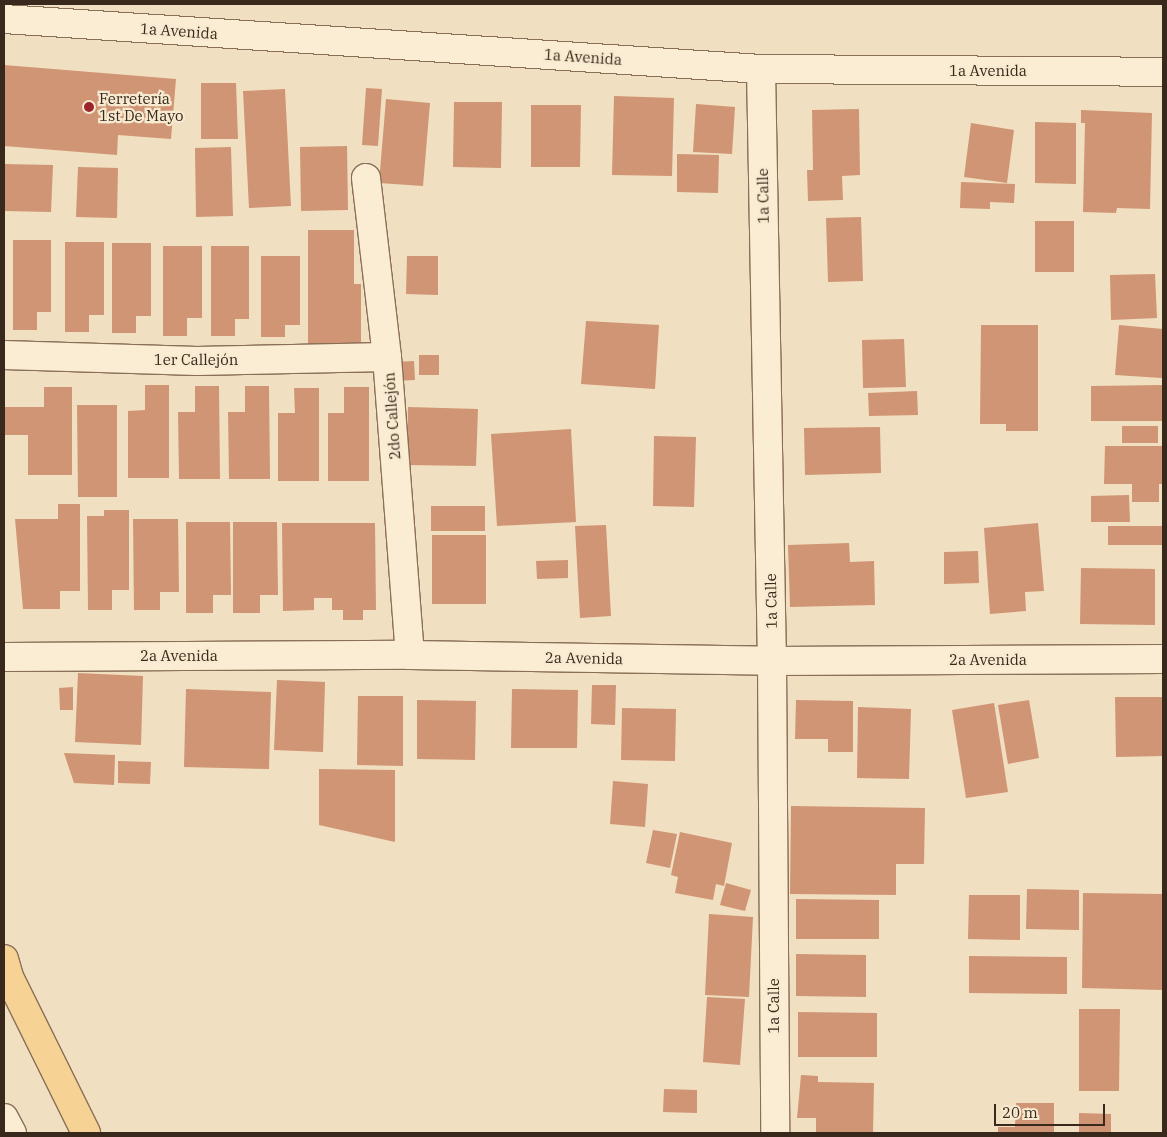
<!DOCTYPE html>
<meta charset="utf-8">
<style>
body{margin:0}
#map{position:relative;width:1167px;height:1137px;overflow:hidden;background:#f0dfc0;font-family:"IBM Plex Serif",serif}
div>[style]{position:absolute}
.building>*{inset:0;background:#d09574}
.roads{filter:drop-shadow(1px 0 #8a6f57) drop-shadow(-1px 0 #8a6f57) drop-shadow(0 1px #8a6f57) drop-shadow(0 -1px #8a6f57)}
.minor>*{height:28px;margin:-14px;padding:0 14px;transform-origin:14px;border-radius:14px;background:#fbedd3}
.major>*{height:28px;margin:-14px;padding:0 14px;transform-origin:14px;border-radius:14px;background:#f6d395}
.dots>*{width:14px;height:14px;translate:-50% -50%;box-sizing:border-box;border:2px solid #f7ead0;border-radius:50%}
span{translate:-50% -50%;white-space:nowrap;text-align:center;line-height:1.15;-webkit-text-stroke:4.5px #f7ead0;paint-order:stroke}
.street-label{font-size:15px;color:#39291c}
.poi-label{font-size:15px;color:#39291c}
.left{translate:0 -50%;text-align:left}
.frame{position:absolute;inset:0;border:5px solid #39291c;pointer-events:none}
.scale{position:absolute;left:994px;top:1104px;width:111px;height:22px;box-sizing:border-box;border:2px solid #39291c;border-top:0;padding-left:6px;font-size:15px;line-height:18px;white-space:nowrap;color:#39291c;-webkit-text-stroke:4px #f7ead0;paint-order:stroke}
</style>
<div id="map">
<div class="building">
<i style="clip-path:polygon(4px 65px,176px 79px,171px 139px,118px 135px,117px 155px,4px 146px)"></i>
<i style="clip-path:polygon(201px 83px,236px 83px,238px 139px,201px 139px)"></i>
<i style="clip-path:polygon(366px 88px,382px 89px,378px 146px,362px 145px)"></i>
<i style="clip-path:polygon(285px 89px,291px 206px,249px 208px,243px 91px)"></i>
<i style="clip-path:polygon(614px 96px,674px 98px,672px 176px,612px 175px)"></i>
<i style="clip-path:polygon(386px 99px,430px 103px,423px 186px,379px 183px)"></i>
<i style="clip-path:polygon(454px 102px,502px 102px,501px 168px,453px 167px)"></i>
<i style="clip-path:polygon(696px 104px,735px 107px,732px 154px,693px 152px)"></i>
<i style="clip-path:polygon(531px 105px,581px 105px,580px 167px,531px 167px)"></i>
<i style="clip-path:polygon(859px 109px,860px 175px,842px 176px,843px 200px,808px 201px,807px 170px,813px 170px,812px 110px)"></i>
<i style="clip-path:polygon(1081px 110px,1152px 113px,1150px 209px,1117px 208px,1116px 213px,1083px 212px,1085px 123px,1081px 123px)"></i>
<i style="clip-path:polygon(1035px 122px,1076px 123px,1076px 184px,1035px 183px)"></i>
<i style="clip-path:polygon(971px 123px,1014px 130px,1007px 183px,964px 177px)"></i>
<i style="clip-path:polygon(347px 146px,348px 210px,301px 211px,300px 147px)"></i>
<i style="clip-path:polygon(231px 147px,233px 216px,196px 217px,195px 148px)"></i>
<i style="clip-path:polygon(677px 154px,719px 155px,718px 193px,677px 192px)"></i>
<i style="clip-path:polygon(4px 164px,53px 165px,51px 212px,4px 211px)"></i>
<i style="clip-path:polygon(78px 167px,118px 168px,117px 218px,76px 217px)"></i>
<i style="clip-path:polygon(961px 182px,1015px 184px,1014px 203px,990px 202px,990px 209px,960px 208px)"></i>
<i style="clip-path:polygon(861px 217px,863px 281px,828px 282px,826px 218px)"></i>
<i style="clip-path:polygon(1035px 221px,1074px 221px,1074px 272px,1035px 272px)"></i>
<i style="clip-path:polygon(308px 230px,354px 230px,354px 284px,361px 284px,361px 346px,308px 346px)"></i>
<i style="clip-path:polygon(13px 240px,51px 240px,51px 312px,37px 312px,37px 330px,13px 330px)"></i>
<i style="clip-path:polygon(65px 242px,104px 242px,104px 315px,89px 315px,89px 332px,65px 332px)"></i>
<i style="clip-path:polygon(112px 243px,151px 243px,151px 316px,136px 316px,136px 333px,112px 333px)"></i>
<i style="clip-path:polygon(163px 246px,202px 246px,202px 318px,187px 318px,187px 336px,163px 336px)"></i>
<i style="clip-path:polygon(211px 246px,249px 246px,249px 319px,235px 319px,235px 336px,211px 336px)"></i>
<i style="clip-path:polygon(261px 256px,300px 256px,300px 325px,285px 325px,285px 337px,261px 337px)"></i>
<i style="clip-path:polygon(407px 256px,438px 256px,438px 295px,406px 294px)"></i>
<i style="clip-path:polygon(1155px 274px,1157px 318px,1111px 320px,1110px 275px)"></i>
<i style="clip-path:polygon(586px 321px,659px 325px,655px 389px,581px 384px)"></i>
<i style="clip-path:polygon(981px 325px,1038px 325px,1038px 431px,1006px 431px,1006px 424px,980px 424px)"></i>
<i style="clip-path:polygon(1119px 325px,1163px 329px,1162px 378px,1115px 375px)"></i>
<i style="clip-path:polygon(904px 339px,906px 387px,863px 388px,862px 340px)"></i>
<i style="clip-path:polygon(419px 355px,439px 355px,439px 375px,419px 375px)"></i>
<i style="clip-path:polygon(414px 361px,415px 380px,396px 381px,395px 362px)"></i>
<i style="clip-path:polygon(145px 385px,169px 385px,169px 478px,128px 478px,128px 411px,145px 410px)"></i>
<i style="clip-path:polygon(1162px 385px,1162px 421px,1091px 421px,1091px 386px)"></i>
<i style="clip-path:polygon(195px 386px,219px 386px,220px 479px,179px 479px,178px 412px,195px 412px)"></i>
<i style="clip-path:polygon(245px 386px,269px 386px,270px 479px,229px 479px,228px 412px,245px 412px)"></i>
<i style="clip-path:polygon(44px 387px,72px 387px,72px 475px,28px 475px,28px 435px,5px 435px,5px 407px,44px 407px)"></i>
<i style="clip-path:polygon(344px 387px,369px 387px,369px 481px,328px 481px,328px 413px,344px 413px)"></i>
<i style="clip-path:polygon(294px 388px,319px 388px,319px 481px,278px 481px,278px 413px,295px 413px)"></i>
<i style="clip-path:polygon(917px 391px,918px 415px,869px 416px,868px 393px)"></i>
<i style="clip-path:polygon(77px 405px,117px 405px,117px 497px,78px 497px)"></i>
<i style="clip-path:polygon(408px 407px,478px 409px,476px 466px,407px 465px)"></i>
<i style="clip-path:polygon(1122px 426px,1158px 426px,1158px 443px,1122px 443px)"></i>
<i style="clip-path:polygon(880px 427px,881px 473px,805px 475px,804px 428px)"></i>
<i style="clip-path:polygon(571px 429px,576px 522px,497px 526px,491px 434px)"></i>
<i style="clip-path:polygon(654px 436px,696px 437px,694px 507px,653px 506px)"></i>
<i style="clip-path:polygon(1105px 446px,1163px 446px,1163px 484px,1159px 484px,1159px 502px,1132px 502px,1132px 484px,1104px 484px)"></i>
<i style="clip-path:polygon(1129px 495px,1130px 522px,1091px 522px,1091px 496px)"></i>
<i style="clip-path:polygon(58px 504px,80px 504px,80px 591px,60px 591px,60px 609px,23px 609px,15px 519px,58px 519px)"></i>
<i style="clip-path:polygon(431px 506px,485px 506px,485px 531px,431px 531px)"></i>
<i style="clip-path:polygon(104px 510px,129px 510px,129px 590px,112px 590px,112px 610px,88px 610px,87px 516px,104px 516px)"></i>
<i style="clip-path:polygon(133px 519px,178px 519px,179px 592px,160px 592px,160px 610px,134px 610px)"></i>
<i style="clip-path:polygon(186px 522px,230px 522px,231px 595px,213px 595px,213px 613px,186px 613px)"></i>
<i style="clip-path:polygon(233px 522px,277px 522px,278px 595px,260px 595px,260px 613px,233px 613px)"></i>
<i style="clip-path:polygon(282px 523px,375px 523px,376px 610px,363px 610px,363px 620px,343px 620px,343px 610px,332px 610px,332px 598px,314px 598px,314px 610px,283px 611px)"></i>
<i style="clip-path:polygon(1038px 523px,1044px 591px,1025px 592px,1026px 611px,990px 614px,984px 528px)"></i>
<i style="clip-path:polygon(606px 525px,611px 616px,580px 618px,575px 526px)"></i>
<i style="clip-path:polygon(1108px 526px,1163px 526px,1163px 545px,1108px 545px)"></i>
<i style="clip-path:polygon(432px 535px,486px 535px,486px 604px,432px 604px)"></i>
<i style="clip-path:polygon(849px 543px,850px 562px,874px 561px,875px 605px,790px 607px,788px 545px)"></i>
<i style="clip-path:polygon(978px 551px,979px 583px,944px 584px,944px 552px)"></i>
<i style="clip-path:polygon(568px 560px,568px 578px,537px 579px,536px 561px)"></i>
<i style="clip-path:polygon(1081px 568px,1155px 569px,1155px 625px,1080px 624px)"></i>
<i style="clip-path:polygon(78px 673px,143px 676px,141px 745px,75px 742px)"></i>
<i style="clip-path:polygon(277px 680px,325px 682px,323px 752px,274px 750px)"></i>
<i style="clip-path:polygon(592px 685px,616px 685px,615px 725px,591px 724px)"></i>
<i style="clip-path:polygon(73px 687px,73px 710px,60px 710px,59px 688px)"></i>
<i style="clip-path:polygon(186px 689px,271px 692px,269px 769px,184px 767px)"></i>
<i style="clip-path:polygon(512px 689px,578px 690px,577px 748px,511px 748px)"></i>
<i style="clip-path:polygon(358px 696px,403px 696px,403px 766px,357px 765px)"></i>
<i style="clip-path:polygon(1115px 697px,1163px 697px,1163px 756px,1116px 757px)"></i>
<i style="clip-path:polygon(417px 700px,476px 701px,475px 760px,417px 759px)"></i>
<i style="clip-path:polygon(796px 700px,853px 701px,853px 752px,828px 752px,828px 739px,795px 739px)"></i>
<i style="clip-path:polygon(1029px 700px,1039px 758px,1008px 764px,998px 705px)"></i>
<i style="clip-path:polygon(994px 703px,1008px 792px,966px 798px,952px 710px)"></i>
<i style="clip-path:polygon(858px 707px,911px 709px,909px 779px,857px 778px)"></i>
<i style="clip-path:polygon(622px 708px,676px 709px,675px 761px,621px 760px)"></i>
<i style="clip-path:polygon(64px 753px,115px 755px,114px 785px,74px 783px)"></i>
<i style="clip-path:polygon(118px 761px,151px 762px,150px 784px,118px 783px)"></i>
<i style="clip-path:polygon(319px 769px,395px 770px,395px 842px,319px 825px)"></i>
<i style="clip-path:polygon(613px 781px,648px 784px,645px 827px,610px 824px)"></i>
<i style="clip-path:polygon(791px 806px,925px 808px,924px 864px,896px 864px,896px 895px,790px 894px)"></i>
<i style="clip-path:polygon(653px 830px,677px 834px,670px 868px,646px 863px)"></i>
<i style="clip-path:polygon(680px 832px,732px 843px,724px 886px,716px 884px,713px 900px,675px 893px,678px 877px,671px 875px)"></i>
<i style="clip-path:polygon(726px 883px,751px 890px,745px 911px,720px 905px)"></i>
<i style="clip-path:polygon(1027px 889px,1079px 890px,1079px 930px,1026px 929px)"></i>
<i style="clip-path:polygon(1083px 893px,1163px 894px,1163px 990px,1082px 988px)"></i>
<i style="clip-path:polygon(969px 895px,1020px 895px,1020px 940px,968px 939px)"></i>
<i style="clip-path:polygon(796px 899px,879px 900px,879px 939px,796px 939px)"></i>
<i style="clip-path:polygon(709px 914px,753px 917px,749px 997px,705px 995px)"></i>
<i style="clip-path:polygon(796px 954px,866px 955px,866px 997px,796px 996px)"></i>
<i style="clip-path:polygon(969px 956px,1067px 957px,1067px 994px,969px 993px)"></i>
<i style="clip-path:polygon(707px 997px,745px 999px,740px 1065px,703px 1062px)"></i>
<i style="clip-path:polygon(1079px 1009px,1120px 1009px,1119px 1091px,1079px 1091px)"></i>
<i style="clip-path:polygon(798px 1012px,877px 1013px,877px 1057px,798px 1057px)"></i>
<i style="clip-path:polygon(801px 1075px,818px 1076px,818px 1082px,874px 1083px,873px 1133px,816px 1133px,816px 1118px,797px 1118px)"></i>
<i style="clip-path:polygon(664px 1089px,697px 1090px,697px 1113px,663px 1112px)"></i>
<i style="clip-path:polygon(1016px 1103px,1054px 1103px,1054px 1133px,998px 1133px,998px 1127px,1015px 1127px)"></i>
<i style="clip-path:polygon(1079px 1113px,1111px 1114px,1111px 1133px,1079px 1133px)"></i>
</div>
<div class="roads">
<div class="minor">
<i style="left:4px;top:19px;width:759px;rotate:3.78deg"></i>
<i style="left:761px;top:69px;width:402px;rotate:0.4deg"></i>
<i style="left:761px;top:69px;width:592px;rotate:88.94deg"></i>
<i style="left:772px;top:661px;width:472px;rotate:89.6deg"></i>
<i style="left:366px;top:178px;width:180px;rotate:83.3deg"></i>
<i style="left:387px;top:357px;width:299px;rotate:85.6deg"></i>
<i style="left:4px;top:355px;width:193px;rotate:1.8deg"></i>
<i style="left:197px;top:361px;width:190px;rotate:-1.2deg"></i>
<i style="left:4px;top:657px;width:406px;rotate:-0.3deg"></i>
<i style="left:410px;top:655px;width:362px;rotate:0.9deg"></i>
<i style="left:772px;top:661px;width:391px;rotate:-0.3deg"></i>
<i style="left:4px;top:1118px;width:17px;rotate:62deg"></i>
</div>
<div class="major">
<i style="left:4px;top:959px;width:19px;rotate:74deg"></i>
<i style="left:9px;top:977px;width:174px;rotate:63.7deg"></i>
</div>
</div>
<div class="dots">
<i style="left:89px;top:107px;background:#9c242b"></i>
</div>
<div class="street-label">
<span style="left:179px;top:31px;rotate:4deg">1a Avenida</span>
<span style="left:583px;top:57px;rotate:4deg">1a Avenida</span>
<span style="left:988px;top:71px">1a Avenida</span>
<span style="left:763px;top:196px;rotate:-91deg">1a Calle</span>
<span style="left:196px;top:360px">1er Callejón</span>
<span style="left:392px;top:416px;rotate:-94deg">2do Callejón</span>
<span style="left:771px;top:601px;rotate:-91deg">1a Calle</span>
<span style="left:179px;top:656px">2a Avenida</span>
<span style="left:584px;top:658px;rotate:1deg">2a Avenida</span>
<span style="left:988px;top:660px">2a Avenida</span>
<span style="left:774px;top:1006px;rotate:-90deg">1a Calle</span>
</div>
<div class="poi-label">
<span class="left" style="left:99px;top:107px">Ferretería<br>1st De Mayo</span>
</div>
<div class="frame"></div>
<div class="scale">20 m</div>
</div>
